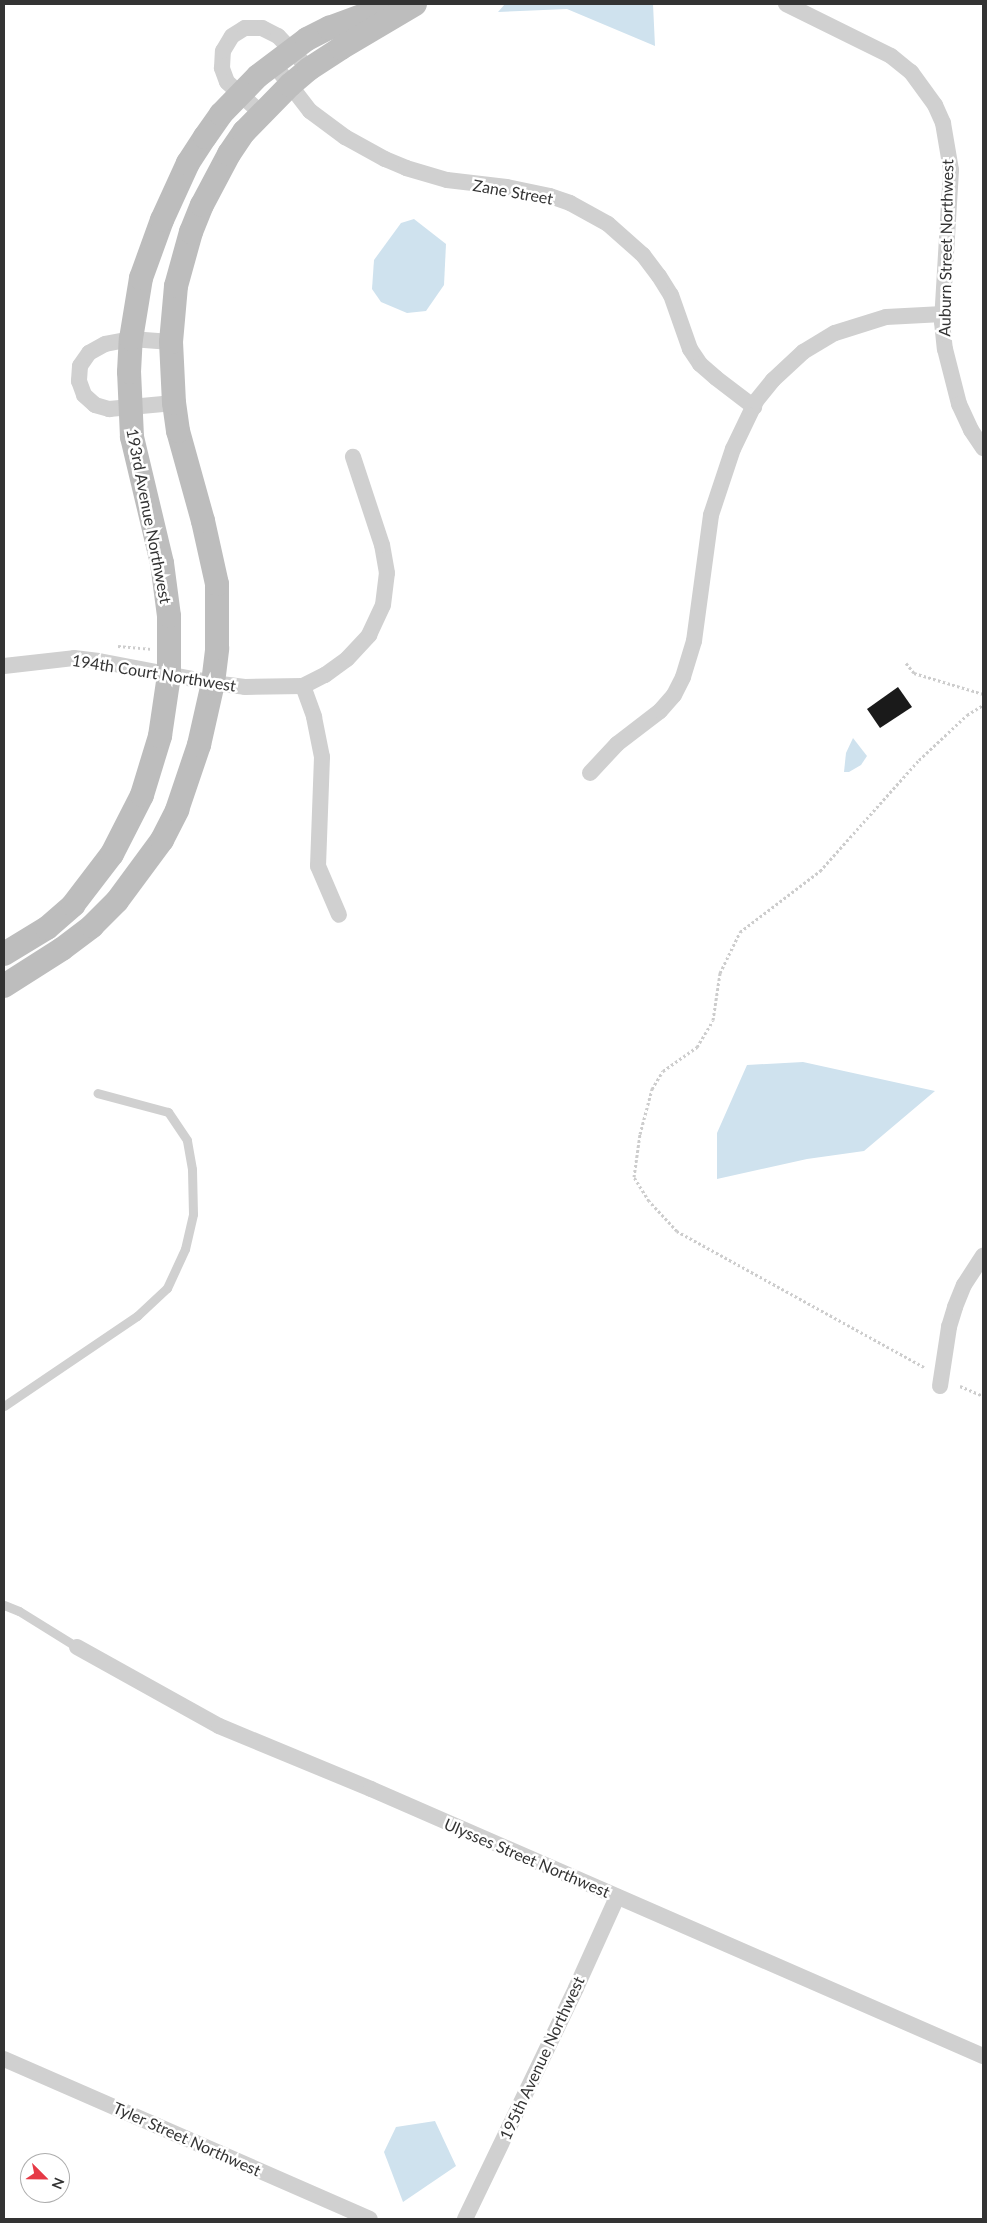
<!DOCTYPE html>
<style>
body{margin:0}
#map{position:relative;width:987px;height:2223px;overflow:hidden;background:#fff;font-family:Lato,sans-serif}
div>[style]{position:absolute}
.water>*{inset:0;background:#cfe2ee}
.building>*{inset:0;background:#1a1a1a}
.path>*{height:3px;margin-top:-1.5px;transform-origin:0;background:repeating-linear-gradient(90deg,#cdcdcd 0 2.5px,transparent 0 5px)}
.lane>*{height:9px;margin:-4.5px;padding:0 4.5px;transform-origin:4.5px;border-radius:4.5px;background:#d0d0d0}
.street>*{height:16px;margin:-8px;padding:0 8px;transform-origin:8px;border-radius:8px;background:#d0d0d0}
.secondary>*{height:24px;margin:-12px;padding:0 12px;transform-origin:12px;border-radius:12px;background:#bdbdbd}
span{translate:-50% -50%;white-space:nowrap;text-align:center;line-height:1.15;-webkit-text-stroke:5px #fff;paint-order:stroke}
.street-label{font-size:16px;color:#333}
.frame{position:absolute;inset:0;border:5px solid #333;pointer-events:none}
.north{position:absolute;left:20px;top:2153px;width:50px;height:50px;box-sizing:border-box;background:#fff;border:1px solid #adadad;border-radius:50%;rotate:113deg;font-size:14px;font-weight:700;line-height:20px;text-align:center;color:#333}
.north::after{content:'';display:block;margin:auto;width:18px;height:22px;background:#e63946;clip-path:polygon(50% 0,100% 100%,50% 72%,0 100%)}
</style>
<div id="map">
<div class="water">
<i style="clip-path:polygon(505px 4px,653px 4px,655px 46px,567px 9px,498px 12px)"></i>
<i style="clip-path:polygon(414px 219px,446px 244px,444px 285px,426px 311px,407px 313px,381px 302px,372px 289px,374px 260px,401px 223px)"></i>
<i style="clip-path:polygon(853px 738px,867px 756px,861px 765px,849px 772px,844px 772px,846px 753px)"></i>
<i style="clip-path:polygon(803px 1062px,935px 1091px,864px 1151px,807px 1159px,717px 1179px,717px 1133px,747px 1065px)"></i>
<i style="clip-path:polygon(435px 2121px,456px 2166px,403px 2202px,384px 2152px,396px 2127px)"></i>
</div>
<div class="building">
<i style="clip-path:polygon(898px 687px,912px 707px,880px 728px,867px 709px)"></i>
</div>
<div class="path">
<i style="left:118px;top:646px;width:33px;rotate:5deg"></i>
<i style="left:906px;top:663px;width:13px;rotate:51deg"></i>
<i style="left:914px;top:673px;width:72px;rotate:16.9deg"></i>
<i style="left:924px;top:1367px;width:282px;rotate:-151.2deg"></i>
<i style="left:677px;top:1231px;width:41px;rotate:-133deg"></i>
<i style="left:649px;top:1201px;width:28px;rotate:-122deg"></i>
<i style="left:634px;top:1177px;width:43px;rotate:-82.1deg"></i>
<i style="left:640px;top:1134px;width:47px;rotate:-75.1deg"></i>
<i style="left:652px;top:1089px;width:21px;rotate:-59deg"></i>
<i style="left:663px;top:1071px;width:42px;rotate:-35.2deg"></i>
<i style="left:697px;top:1047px;width:31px;rotate:-59deg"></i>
<i style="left:713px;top:1020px;width:48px;rotate:-81.5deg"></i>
<i style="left:720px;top:973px;width:46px;rotate:-64deg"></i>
<i style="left:740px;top:932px;width:101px;rotate:-37.3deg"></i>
<i style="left:820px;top:871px;width:149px;rotate:-48.3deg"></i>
<i style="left:919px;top:760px;width:66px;rotate:-43.2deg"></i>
<i style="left:967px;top:715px;width:19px;rotate:-32deg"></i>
<i style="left:960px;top:1386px;width:25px;rotate:23deg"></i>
</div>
<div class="lane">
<i style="left:4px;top:1406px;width:161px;rotate:-34.1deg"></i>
<i style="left:137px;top:1316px;width:41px;rotate:-43deg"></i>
<i style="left:167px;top:1288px;width:43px;rotate:-65.2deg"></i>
<i style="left:185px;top:1249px;width:36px;rotate:-77deg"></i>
<i style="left:193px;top:1214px;width:45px;rotate:-91.3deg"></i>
<i style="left:192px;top:1169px;width:29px;rotate:-100deg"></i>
<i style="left:187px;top:1140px;width:34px;rotate:-124deg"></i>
<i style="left:168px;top:1112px;width:73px;rotate:-165deg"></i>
<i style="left:4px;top:1605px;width:16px;rotate:22deg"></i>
<i style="left:19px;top:1611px;width:68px;rotate:31.8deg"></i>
</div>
<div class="street">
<i style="left:786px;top:4px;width:117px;rotate:26.3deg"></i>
<i style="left:891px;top:56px;width:26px;rotate:39deg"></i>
<i style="left:911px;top:72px;width:41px;rotate:54deg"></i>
<i style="left:935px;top:105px;width:20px;rotate:66deg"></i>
<i style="left:943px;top:123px;width:48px;rotate:80.3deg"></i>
<i style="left:951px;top:170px;width:152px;rotate:93.4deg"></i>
<i style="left:942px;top:322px;width:27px;rotate:84deg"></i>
<i style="left:945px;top:349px;width:57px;rotate:75.7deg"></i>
<i style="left:959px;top:404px;width:29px;rotate:65deg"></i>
<i style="left:971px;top:430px;width:22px;rotate:56deg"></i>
<i style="left:273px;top:63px;width:61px;rotate:52.4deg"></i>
<i style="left:310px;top:111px;width:44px;rotate:36.6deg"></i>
<i style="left:345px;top:137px;width:46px;rotate:28.8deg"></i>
<i style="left:385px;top:159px;width:23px;rotate:23deg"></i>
<i style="left:406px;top:168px;width:43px;rotate:16.3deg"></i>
<i style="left:447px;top:180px;width:60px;rotate:6.7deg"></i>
<i style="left:507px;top:187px;width:44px;rotate:11.8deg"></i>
<i style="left:550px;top:196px;width:21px;rotate:19deg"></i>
<i style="left:570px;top:203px;width:43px;rotate:28.9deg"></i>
<i style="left:608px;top:224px;width:47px;rotate:41.5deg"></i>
<i style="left:643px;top:255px;width:26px;rotate:53deg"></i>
<i style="left:659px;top:276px;width:22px;rotate:58deg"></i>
<i style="left:671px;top:295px;width:57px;rotate:70.6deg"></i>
<i style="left:690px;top:349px;width:18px;rotate:56deg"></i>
<i style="left:700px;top:364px;width:21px;rotate:41deg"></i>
<i style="left:716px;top:378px;width:48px;rotate:37.3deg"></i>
<i style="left:261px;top:113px;width:46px;rotate:-137.6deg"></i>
<i style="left:227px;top:82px;width:15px;rotate:-110deg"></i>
<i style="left:222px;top:68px;width:17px;rotate:-87deg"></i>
<i style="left:223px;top:51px;width:17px;rotate:-59deg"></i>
<i style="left:232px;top:36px;width:15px;rotate:-32deg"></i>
<i style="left:245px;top:28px;width:17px"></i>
<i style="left:262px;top:28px;width:18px;rotate:27deg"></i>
<i style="left:278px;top:36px;width:45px;rotate:46.8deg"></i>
<i style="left:171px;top:342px;width:40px;rotate:-175.7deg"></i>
<i style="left:131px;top:339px;width:26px;rotate:169deg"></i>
<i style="left:105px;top:344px;width:18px;rotate:151deg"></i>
<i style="left:89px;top:353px;width:16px;rotate:125deg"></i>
<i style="left:80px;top:366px;width:15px;rotate:94deg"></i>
<i style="left:79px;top:381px;width:15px;rotate:70deg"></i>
<i style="left:84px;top:395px;width:15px;rotate:42deg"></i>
<i style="left:95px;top:405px;width:15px;rotate:16deg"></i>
<i style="left:109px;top:409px;width:65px;rotate:-5.3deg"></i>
<i style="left:4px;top:666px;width:70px;rotate:-6.5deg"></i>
<i style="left:74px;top:658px;width:25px;rotate:7deg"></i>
<i style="left:99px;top:661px;width:116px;rotate:10.9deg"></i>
<i style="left:213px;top:683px;width:32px;rotate:7deg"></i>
<i style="left:245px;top:687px;width:58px;rotate:-1deg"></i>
<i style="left:303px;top:686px;width:25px;rotate:-27deg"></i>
<i style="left:325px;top:675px;width:27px;rotate:-36deg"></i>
<i style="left:347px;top:659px;width:33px;rotate:-47deg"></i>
<i style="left:369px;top:635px;width:33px;rotate:-65deg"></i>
<i style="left:383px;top:605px;width:32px;rotate:-83deg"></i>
<i style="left:387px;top:573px;width:28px;rotate:-100deg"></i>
<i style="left:382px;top:545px;width:93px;rotate:-108.2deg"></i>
<i style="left:303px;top:686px;width:33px;rotate:70deg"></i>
<i style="left:314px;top:717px;width:41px;rotate:78.7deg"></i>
<i style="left:322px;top:757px;width:109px;rotate:92.1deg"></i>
<i style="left:318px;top:866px;width:53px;rotate:66.8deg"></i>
<i style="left:590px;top:773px;width:40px;rotate:-47deg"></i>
<i style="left:617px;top:744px;width:54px;rotate:-37.5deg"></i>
<i style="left:660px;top:711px;width:21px;rotate:-49deg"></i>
<i style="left:674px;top:695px;width:20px;rotate:-63deg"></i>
<i style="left:683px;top:677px;width:38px;rotate:-73deg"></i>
<i style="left:694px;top:641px;width:127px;rotate:-82.3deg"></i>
<i style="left:711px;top:515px;width:70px;rotate:-71.6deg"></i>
<i style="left:733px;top:449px;width:53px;rotate:-64.4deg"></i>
<i style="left:756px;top:401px;width:27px;rotate:-51deg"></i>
<i style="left:773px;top:380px;width:41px;rotate:-43deg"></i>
<i style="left:803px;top:352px;width:37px;rotate:-31deg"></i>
<i style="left:835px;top:333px;width:53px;rotate:-17.4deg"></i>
<i style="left:886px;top:317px;width:57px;rotate:-3deg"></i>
<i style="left:940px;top:1386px;width:60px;rotate:-81.3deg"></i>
<i style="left:949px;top:1327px;width:21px;rotate:-73deg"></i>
<i style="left:955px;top:1307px;width:24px;rotate:-68deg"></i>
<i style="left:964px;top:1285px;width:35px;rotate:-57deg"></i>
<i style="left:77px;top:1647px;width:162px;rotate:29.1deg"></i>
<i style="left:219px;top:1726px;width:165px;rotate:22.5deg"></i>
<i style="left:371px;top:1789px;width:668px;rotate:23.57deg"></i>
<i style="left:4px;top:2059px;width:399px;rotate:23.6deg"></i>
<i style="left:465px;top:2219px;width:256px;rotate:-64.3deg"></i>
<i style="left:576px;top:1988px;width:100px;rotate:-65.7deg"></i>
</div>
<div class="secondary">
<i style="left:4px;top:954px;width:50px;rotate:-31.2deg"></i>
<i style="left:47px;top:928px;width:35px;rotate:-41deg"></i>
<i style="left:73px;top:905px;width:64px;rotate:-52.6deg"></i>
<i style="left:112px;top:854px;width:66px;rotate:-63deg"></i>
<i style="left:142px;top:795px;width:62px;rotate:-73deg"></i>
<i style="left:160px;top:736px;width:62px;rotate:-81.6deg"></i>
<i style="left:169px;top:675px;width:59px;rotate:-90deg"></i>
<i style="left:169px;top:616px;width:53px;rotate:-97.5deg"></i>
<i style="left:162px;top:563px;width:130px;rotate:-103.4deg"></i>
<i style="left:132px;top:437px;width:65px;rotate:-92.6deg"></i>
<i style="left:129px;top:372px;width:33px;rotate:-87deg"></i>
<i style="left:131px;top:339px;width:62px;rotate:-80.7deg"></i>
<i style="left:141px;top:278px;width:62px;rotate:-70.1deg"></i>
<i style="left:162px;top:220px;width:63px;rotate:-65.5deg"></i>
<i style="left:188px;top:163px;width:31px;rotate:-57deg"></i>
<i style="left:205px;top:137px;width:28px;rotate:-55deg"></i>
<i style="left:221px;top:114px;width:53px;rotate:-45.8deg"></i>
<i style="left:258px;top:76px;width:61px;rotate:-37.1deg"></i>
<i style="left:307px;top:39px;width:25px;rotate:-27deg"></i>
<i style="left:329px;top:28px;width:69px;rotate:-20.3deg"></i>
<i style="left:4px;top:986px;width:69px;rotate:-32.5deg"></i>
<i style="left:62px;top:949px;width:38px;rotate:-37deg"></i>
<i style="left:92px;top:926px;width:35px;rotate:-45deg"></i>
<i style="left:117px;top:901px;width:76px;rotate:-53.6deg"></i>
<i style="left:162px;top:840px;width:34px;rotate:-63deg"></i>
<i style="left:177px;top:810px;width:69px;rotate:-71.3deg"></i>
<i style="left:199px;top:745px;width:64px;rotate:-77.3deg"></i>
<i style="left:213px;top:683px;width:35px;rotate:-83deg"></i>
<i style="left:217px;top:648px;width:64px;rotate:-90deg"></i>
<i style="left:217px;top:584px;width:65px;rotate:-102.5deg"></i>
<i style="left:203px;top:521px;width:93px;rotate:-105.5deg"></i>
<i style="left:178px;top:431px;width:28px;rotate:-98deg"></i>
<i style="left:174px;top:403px;width:61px;rotate:-92.8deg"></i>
<i style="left:171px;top:342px;width:56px;rotate:-84.9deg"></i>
<i style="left:176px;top:286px;width:56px;rotate:-74.5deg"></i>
<i style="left:191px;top:232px;width:29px;rotate:-68deg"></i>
<i style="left:202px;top:205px;width:58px;rotate:-62.1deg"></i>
<i style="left:229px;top:154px;width:27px;rotate:-56deg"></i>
<i style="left:244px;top:132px;width:66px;rotate:-45.6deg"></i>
<i style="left:290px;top:85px;width:25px;rotate:-40deg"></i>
<i style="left:309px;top:69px;width:38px;rotate:-33deg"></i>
<i style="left:341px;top:48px;width:86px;rotate:-30.7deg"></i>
</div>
<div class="street-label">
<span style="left:513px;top:192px;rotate:10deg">Zane Street</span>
<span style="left:946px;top:248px;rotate:-89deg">Auburn Street Northwest</span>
<span style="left:149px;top:516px;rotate:79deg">193rd Avenue Northwest</span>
<span style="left:154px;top:673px;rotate:9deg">194th Court Northwest</span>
<span style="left:527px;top:1858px;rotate:23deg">Ulysses Street Northwest</span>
<span style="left:542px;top:2058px;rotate:-65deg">195th Avenue Northwest</span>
<span style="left:187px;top:2139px;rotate:24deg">Tyler Street Northwest</span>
</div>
<div class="frame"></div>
<div class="north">N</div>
</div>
